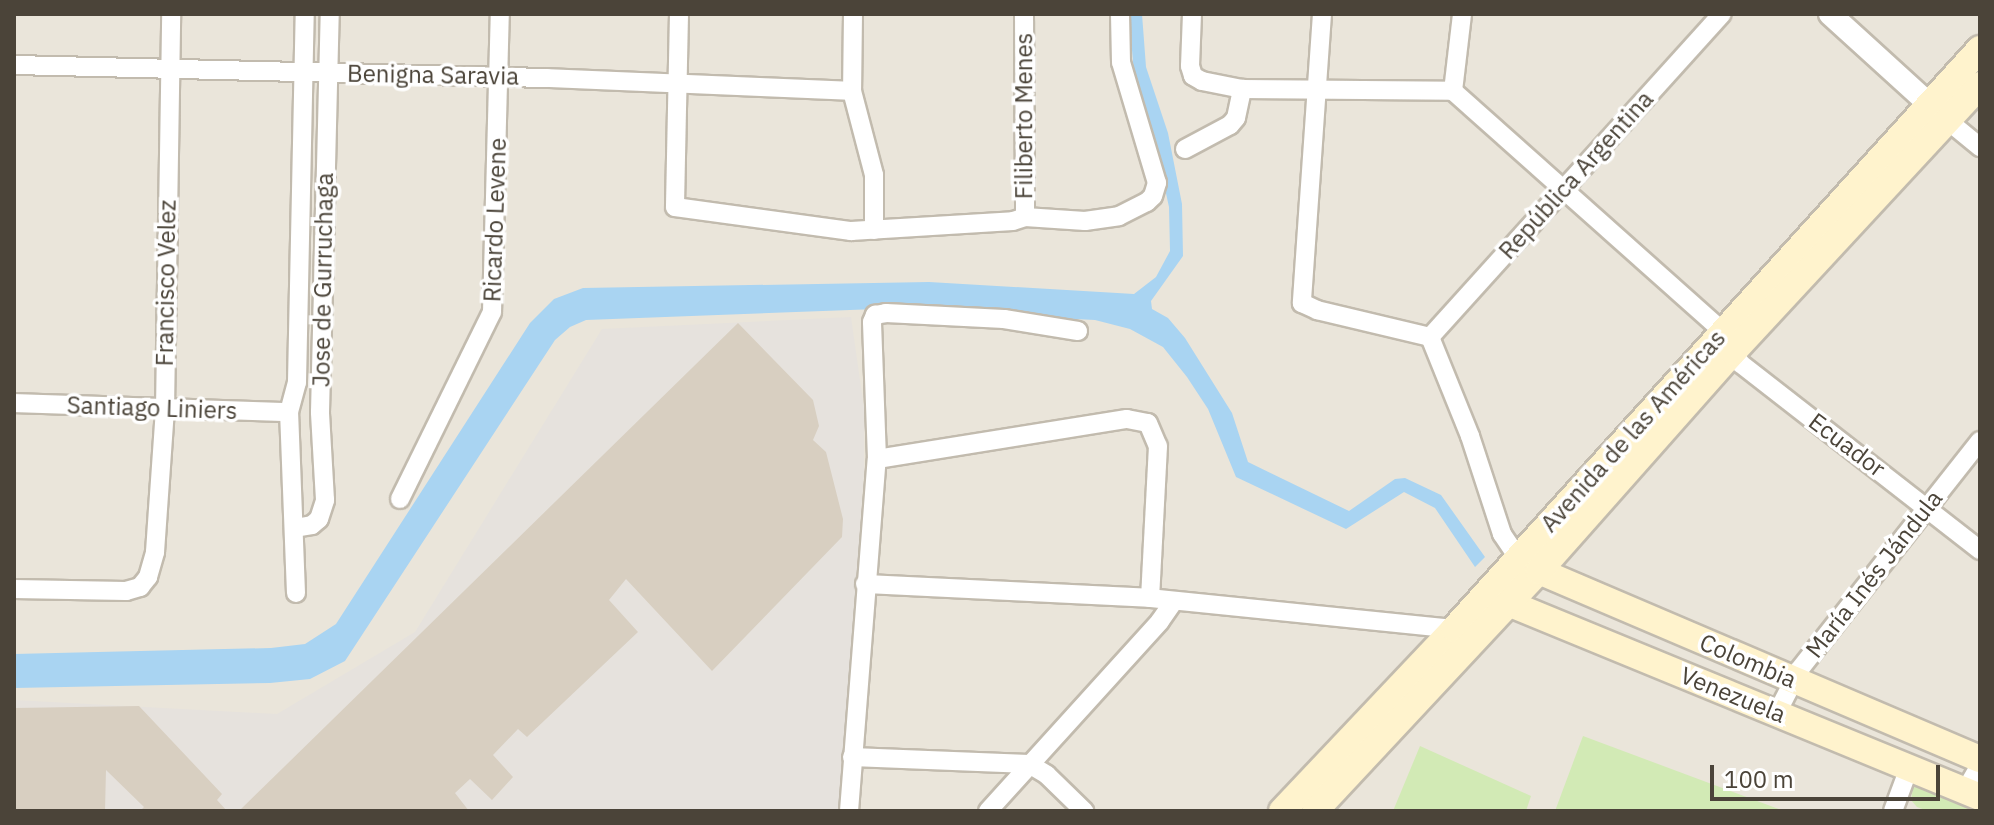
<!DOCTYPE html>
<meta charset="utf-8">
<style>
body{margin:0}
#map{position:relative;width:1994px;height:825px;overflow:hidden;background:#f6f3ec;font-family:"IBM Plex Sans",sans-serif}
div>[style]{position:absolute}
.residential>*{inset:0;background:#eae5da}
.industrial>*{inset:0;background:#e6e2dd}
.green>*{inset:0;background:#d2eab5}
.water>*{inset:0;background:#a9d4f2}
.building>*{inset:0;background:#d8cfc1}
.roads{filter:drop-shadow(2px 0 #c2bbae) drop-shadow(-2px 0 #c2bbae) drop-shadow(0 2px #c2bbae) drop-shadow(0 -2px #c2bbae)}
.minor>*{height:18px;margin:-9px;padding:0 9px;transform-origin:9px;border-radius:9px;background:#fff}
.tertiary>*{height:22px;margin:-11px;padding:0 11px;transform-origin:11px;border-radius:11px;background:#fff}
.secondary>*{height:26px;margin:-13px;padding:0 13px;transform-origin:13px;border-radius:13px;background:#fff3cd}
span{translate:-50% -50%;white-space:nowrap;text-align:center;line-height:1.15;-webkit-text-stroke:7px #fff;paint-order:stroke}
.street-label{font-size:24px;color:#4b4439}
.frame{position:absolute;inset:0;border:16px solid #4b4439;pointer-events:none}
.scale{position:absolute;left:1710px;top:765px;width:230px;height:36px;box-sizing:border-box;border:4px solid #4b4439;border-top:0;padding-left:10px;font-size:24px;line-height:28px;white-space:nowrap;color:#4b4439;-webkit-text-stroke:6px #fff;paint-order:stroke}
</style>
<div id="map">
<div class="residential">
<i style="clip-path:polygon(14px 14px,1980px 14px,1980px 811px,14px 811px)"></i>
</div>
<div class="industrial">
<i style="clip-path:polygon(851px 317px,864px 408px,864px 471px,841px 811px,14px 811px,14px 700px,277px 714px,415px 632px,602px 329px)"></i>
</div>
<div class="green">
<i style="clip-path:polygon(1583px 736px,1784px 811px,1555px 811px)"></i>
<i style="clip-path:polygon(1420px 746px,1531px 796px,1526px 811px,1393px 811px)"></i>
<i style="clip-path:polygon(1920px 784px,1980px 807px,1980px 811px,1928px 811px,1917px 807px,1911px 800px,1913px 788px)"></i>
</div>
<div class="water">
<i style="clip-path:polygon(1129px 14px,1142px 14px,1146px 67px,1168px 133px,1182px 204px,1183px 256px,1151px 301px,1152px 309px,1168px 318px,1185px 338px,1232px 413px,1248px 462px,1349px 511px,1395px 479px,1405px 478px,1441px 495px,1485px 557px,1475px 567px,1435px 508px,1404px 492px,1346px 529px,1236px 477px,1208px 409px,1187px 377px,1163px 347px,1130px 329px,1095px 320px,877px 309px,586px 320px,570px 327px,555px 340px,345px 661px,310px 679px,270px 683px,14px 688px,14px 654px,271px 648px,305px 644px,336px 624px,530px 323px,554px 299px,583px 288px,929px 282px,1134px 294px,1156px 277px,1170px 251px,1169px 207px,1154px 139px,1134px 74px)"></i>
</div>
<div class="building">
<i style="clip-path:polygon(738px 323px,813px 400px,819px 426px,813px 440px,826px 452px,843px 519px,842px 537px,712px 671px,626px 579px,609px 600px,638px 632px,527px 737px,518px 729px,493px 755px,513px 777px,492px 800px,470px 779px,455px 793px,469px 811px,239px 811px)"></i>
<i style="clip-path:polygon(139px 706px,222px 794px,217px 800px,227px 811px,140px 811px,144px 807px,106px 770px,105px 811px,14px 811px,14px 708px)"></i>
</div>
<div class="roads">
<div class="minor">
<i style="left:679px;top:14px;width:193px;rotate:91.2deg"></i>
<i style="left:675px;top:207px;width:178px;rotate:7.8deg"></i>
<i style="left:851px;top:231px;width:162px;rotate:-3.5deg"></i>
<i style="left:1013px;top:221px;width:13px;rotate:-18deg"></i>
<i style="left:1025px;top:217px;width:60px;rotate:3.8deg"></i>
<i style="left:1085px;top:221px;width:34px;rotate:-8deg"></i>
<i style="left:1119px;top:216px;width:31px;rotate:-27deg"></i>
<i style="left:1147px;top:202px;width:8px;rotate:-45deg"></i>
<i style="left:1153px;top:196px;width:14px;rotate:-73deg"></i>
<i style="left:1157px;top:183px;width:126px;rotate:-106.6deg"></i>
<i style="left:1121px;top:62px;width:48px;rotate:-91.2deg"></i>
<i style="left:853px;top:14px;width:77px;rotate:90.7deg"></i>
<i style="left:852px;top:91px;width:87px;rotate:75.3deg"></i>
<i style="left:874px;top:175px;width:55px;rotate:90deg"></i>
<i style="left:1024px;top:14px;width:203px;rotate:89.7deg"></i>
<i style="left:1192px;top:14px;width:52px;rotate:92.2deg"></i>
<i style="left:1190px;top:66px;width:10px;rotate:73deg"></i>
<i style="left:1193px;top:76px;width:10px;rotate:29deg"></i>
<i style="left:1202px;top:81px;width:41px;rotate:11.3deg"></i>
<i style="left:1242px;top:89px;width:211px;rotate:0.5deg"></i>
<i style="left:1453px;top:91px;width:78px;rotate:-83.3deg"></i>
<i style="left:1322px;top:14px;width:290px;rotate:94deg"></i>
<i style="left:1302px;top:303px;width:17px;rotate:25deg"></i>
<i style="left:1317px;top:310px;width:116px;rotate:13.4deg"></i>
<i style="left:1430px;top:337px;width:107px;rotate:68deg"></i>
<i style="left:1470px;top:436px;width:103px;rotate:71.9deg"></i>
<i style="left:1502px;top:534px;width:29px;rotate:56deg"></i>
<i style="left:14px;top:65px;width:533px;rotate:1.4deg"></i>
<i style="left:547px;top:78px;width:305px;rotate:2.4deg"></i>
<i style="left:1453px;top:91px;width:352px;rotate:41.7deg"></i>
<i style="left:1716px;top:325px;width:46px;rotate:57.3deg"></i>
<i style="left:1741px;top:364px;width:303px;rotate:37.9deg"></i>
<i style="left:1947px;top:120px;width:43px;rotate:39.3deg"></i>
<i style="left:1185px;top:149px;width:51px;rotate:-28.1deg"></i>
<i style="left:1230px;top:125px;width:9px;rotate:-49deg"></i>
<i style="left:1236px;top:118px;width:30px;rotate:-78deg"></i>
<i style="left:1430px;top:337px;width:435px;rotate:-47.9deg"></i>
<i style="left:14px;top:403px;width:275px;rotate:1.9deg"></i>
<i style="left:877px;top:459px;width:253px;rotate:-9.1deg"></i>
<i style="left:1127px;top:419px;width:21px;rotate:11deg"></i>
<i style="left:1148px;top:423px;width:25px;rotate:67deg"></i>
<i style="left:1158px;top:446px;width:152px;rotate:93deg"></i>
<i style="left:400px;top:499px;width:208px;rotate:-63.8deg"></i>
<i style="left:492px;top:312px;width:298px;rotate:-88.5deg"></i>
<i style="left:295px;top:528px;width:17px;rotate:-10deg"></i>
<i style="left:312px;top:525px;width:9px;rotate:-41deg"></i>
<i style="left:319px;top:519px;width:20px;rotate:-72deg"></i>
<i style="left:325px;top:500px;width:88px;rotate:-93.3deg"></i>
<i style="left:320px;top:412px;width:398px;rotate:-88.6deg"></i>
<i style="left:865px;top:584px;width:285px;rotate:2.8deg"></i>
<i style="left:1150px;top:598px;width:306px;rotate:5.8deg"></i>
<i style="left:14px;top:589px;width:112px;rotate:1deg"></i>
<i style="left:126px;top:591px;width:15px;rotate:-16deg"></i>
<i style="left:140px;top:587px;width:13px;rotate:-51deg"></i>
<i style="left:148px;top:577px;width:26px;rotate:-74deg"></i>
<i style="left:155px;top:552px;width:143px;rotate:-86deg"></i>
<i style="left:165px;top:409px;width:395px;rotate:-89.1deg"></i>
<i style="left:296px;top:593px;width:181px;rotate:-92.2deg"></i>
<i style="left:289px;top:412px;width:31px;rotate:-75deg"></i>
<i style="left:297px;top:382px;width:368px;rotate:-88.8deg"></i>
<i style="left:1777px;top:713px;width:48px;rotate:-62.9deg"></i>
<i style="left:1799px;top:670px;width:292px;rotate:-51.7deg"></i>
<i style="left:852px;top:757px;width:177px;rotate:2.3deg"></i>
<i style="left:1029px;top:764px;width:21px;rotate:31deg"></i>
<i style="left:1047px;top:775px;width:52px;rotate:44.2deg"></i>
<i style="left:1965px;top:791px;width:30px;rotate:-60deg"></i>
<i style="left:849px;top:811px;width:353px;rotate:-85.5deg"></i>
<i style="left:877px;top:459px;width:137px;rotate:-92.1deg"></i>
<i style="left:872px;top:322px;width:8px;rotate:-67deg"></i>
<i style="left:875px;top:315px;width:11px;rotate:-10deg"></i>
<i style="left:886px;top:313px;width:118px;rotate:2.9deg"></i>
<i style="left:1004px;top:319px;width:75px;rotate:9.2deg"></i>
<i style="left:988px;top:811px;width:256px;rotate:-47.8deg"></i>
<i style="left:1160px;top:621px;width:24px;rotate:-55deg"></i>
<i style="left:1893px;top:811px;width:46px;rotate:-69.6deg"></i>
</div>
<div class="tertiary">
<i style="left:1830px;top:14px;width:150px;rotate:42.3deg"></i>
</div>
<div class="secondary">
<i style="left:1525px;top:562px;width:17px;rotate:33deg"></i>
<i style="left:1539px;top:571px;width:479px;rotate:23.1deg"></i>
<i style="left:1496px;top:598px;width:523px;rotate:22.35deg"></i>
<i style="left:1282px;top:811px;width:250px;rotate:-46.6deg"></i>
<i style="left:1454px;top:629px;width:783px;rotate:-47.8deg"></i>
<i style="left:1315px;top:811px;width:328px;rotate:-47deg"></i>
<i style="left:1539px;top:571px;width:293px;rotate:-48.5deg"></i>
<i style="left:1733px;top:352px;width:364px;rotate:-47.2deg"></i>
</div>
</div>
<div class="street-label">
<span style="left:433px;top:75px;rotate:1deg">Benigna Saravia</span>
<span style="left:1024px;top:116px;rotate:-90deg">Filiberto Menes</span>
<span style="left:1576px;top:175px;rotate:-48deg">República Argentina</span>
<span style="left:495px;top:220px;rotate:-88deg">Ricardo Levene</span>
<span style="left:323px;top:280px;rotate:-89deg">Jose de Gurruchaga</span>
<span style="left:166px;top:283px;rotate:-89deg">Francisco Velez</span>
<span style="left:152px;top:408px;rotate:2deg">Santiago Liniers</span>
<span style="left:1633px;top:431px;rotate:-48deg">Avenida de las Américas</span>
<span style="left:1847px;top:445px;rotate:37deg">Ecuador</span>
<span style="left:1874px;top:574px;rotate:-52deg">María Inés Jándula</span>
<span style="left:1748px;top:661px;rotate:23deg">Colombia</span>
<span style="left:1733px;top:695px;rotate:22deg">Venezuela</span>
</div>
<div class="frame"></div>
<div class="scale">100 m</div>
</div>
